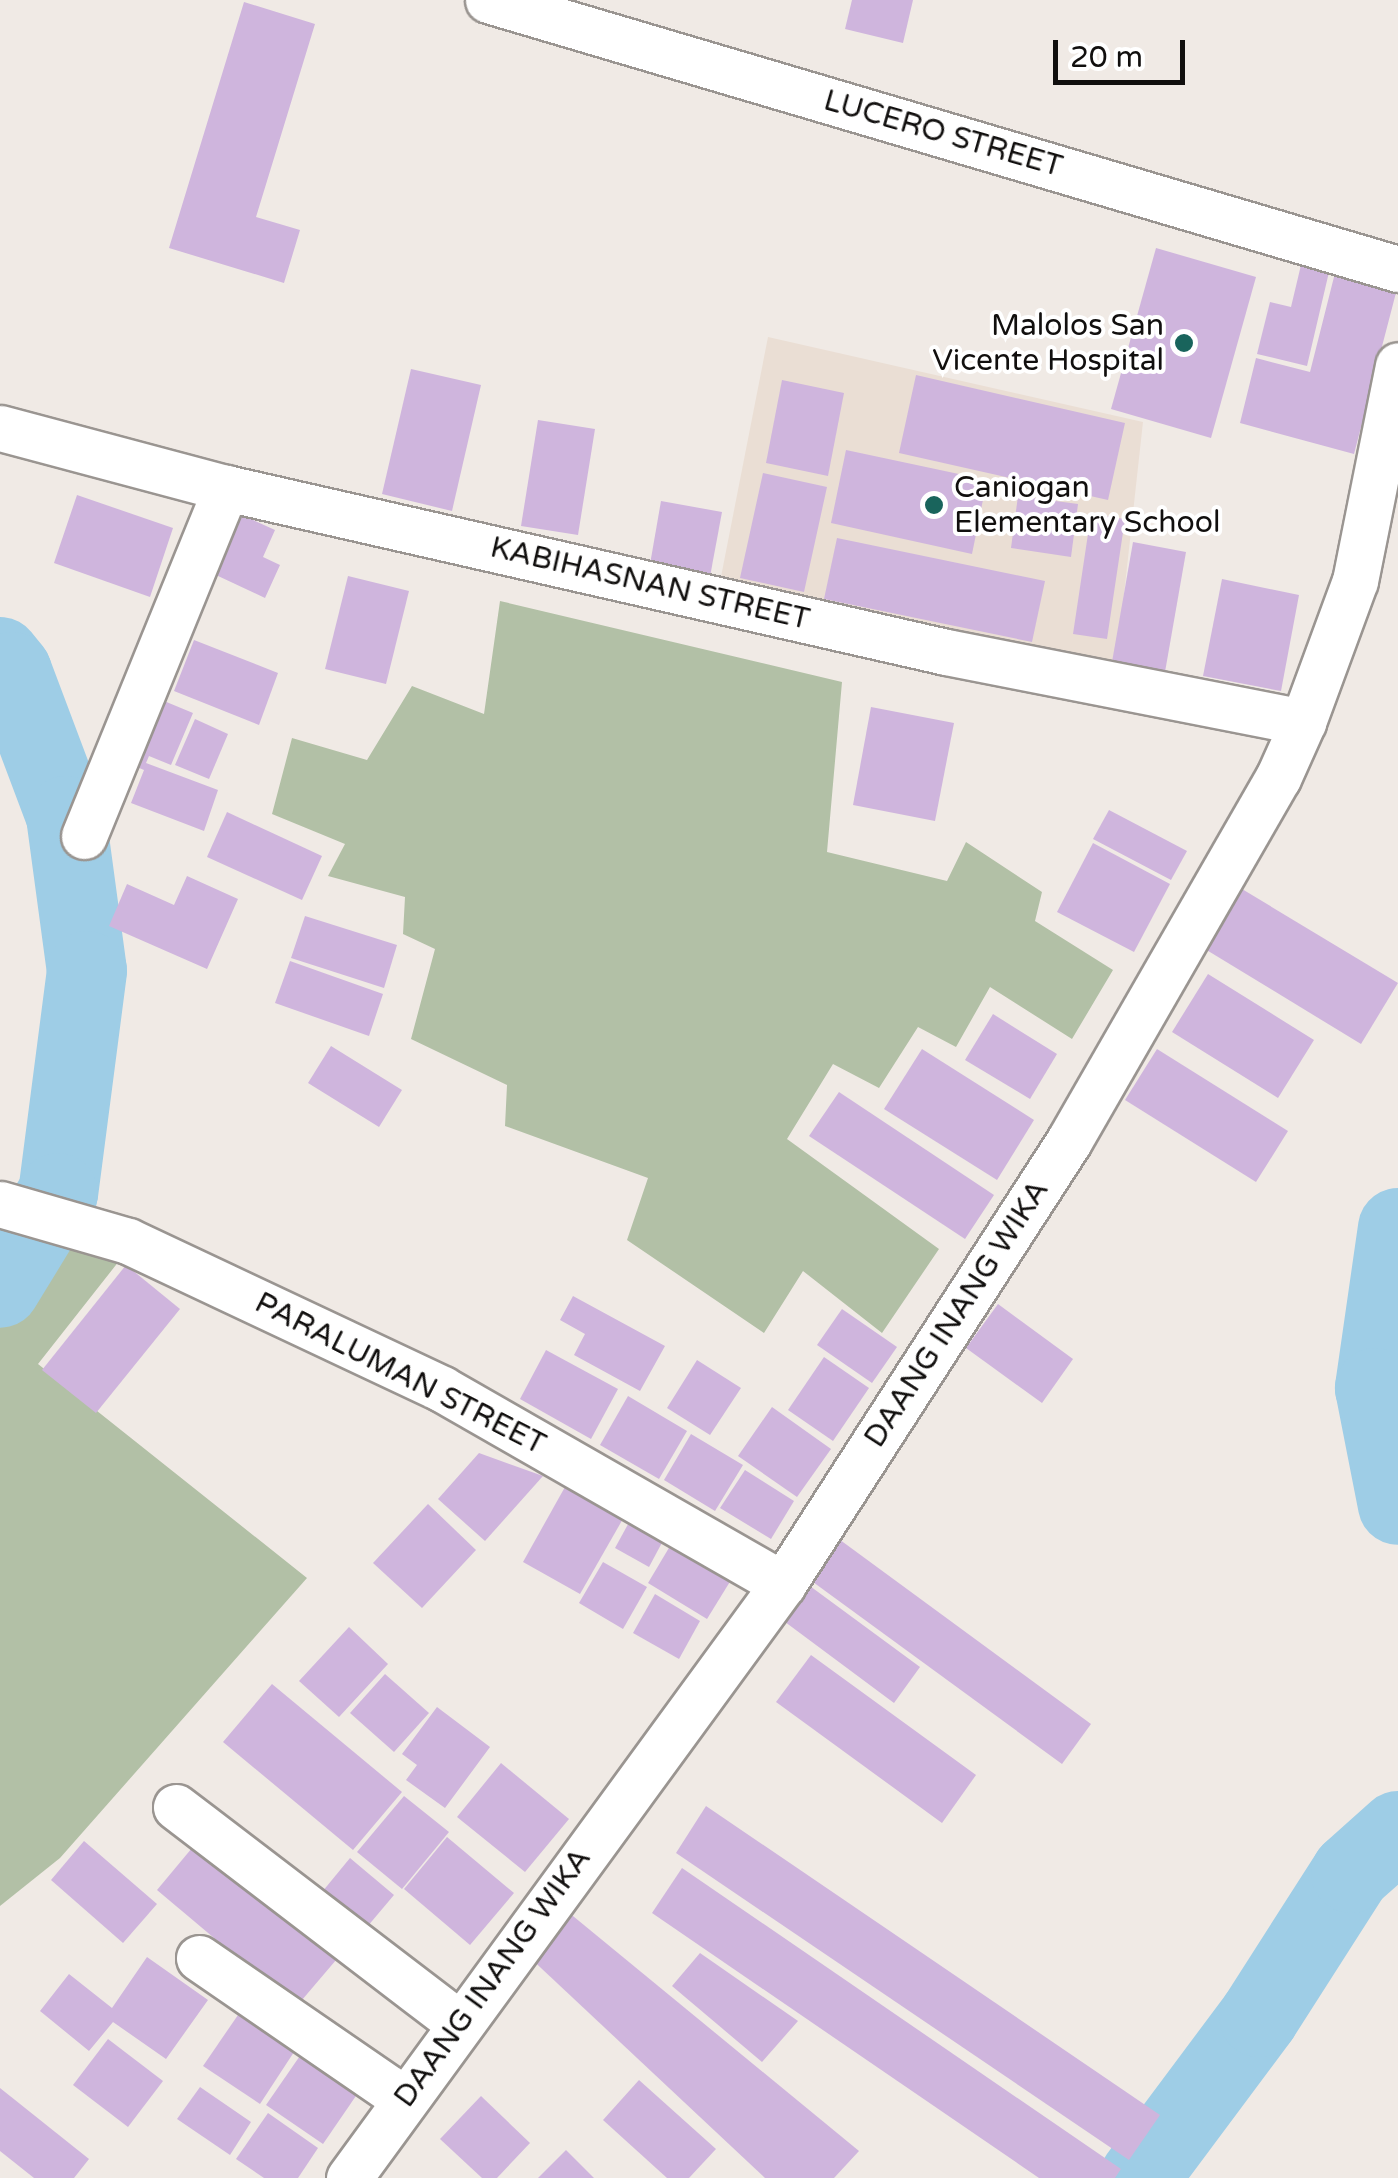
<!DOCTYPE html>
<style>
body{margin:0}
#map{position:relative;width:1398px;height:2178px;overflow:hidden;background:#f0eae5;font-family:"Varela Round",sans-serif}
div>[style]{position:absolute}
.built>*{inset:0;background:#eaded4}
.green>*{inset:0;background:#b2c0a6}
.river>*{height:80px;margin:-40px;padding:0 40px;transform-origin:40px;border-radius:40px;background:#9ecde6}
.building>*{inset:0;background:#cfb5dd}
.roads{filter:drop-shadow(2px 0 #9a9591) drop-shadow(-2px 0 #9a9591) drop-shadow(0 2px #9a9591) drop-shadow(0 -2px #9a9591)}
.minor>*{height:45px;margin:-22.5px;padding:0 22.5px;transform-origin:22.5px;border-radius:22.5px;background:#fff}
.dots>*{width:28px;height:28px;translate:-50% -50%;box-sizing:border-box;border:5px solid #fff;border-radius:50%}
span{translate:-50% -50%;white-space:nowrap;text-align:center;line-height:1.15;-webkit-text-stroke:8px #fff;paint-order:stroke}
.street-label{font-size:30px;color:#110f0e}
.poi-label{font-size:30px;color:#110f0e}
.right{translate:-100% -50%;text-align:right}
.left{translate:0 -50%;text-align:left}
.scale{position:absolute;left:1053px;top:40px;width:132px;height:45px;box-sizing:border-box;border:5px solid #110f0e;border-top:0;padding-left:12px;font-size:30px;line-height:35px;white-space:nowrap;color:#110f0e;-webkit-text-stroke:8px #fff;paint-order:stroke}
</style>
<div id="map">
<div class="built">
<i style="clip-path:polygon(768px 337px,1143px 422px,1115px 676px,719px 587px)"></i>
</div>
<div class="green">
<i style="clip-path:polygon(500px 601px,842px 682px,827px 852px,947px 881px,966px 842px,1042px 892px,1035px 921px,1113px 970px,1072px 1039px,990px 987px,956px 1047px,918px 1027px,879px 1088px,833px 1064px,787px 1139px,939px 1249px,882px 1333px,803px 1271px,764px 1333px,627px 1240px,648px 1178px,505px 1126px,507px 1085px,411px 1039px,435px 949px,403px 934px,405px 897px,328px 876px,345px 844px,272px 814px,292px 738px,367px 760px,412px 686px,484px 714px)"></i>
<i style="clip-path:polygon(0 1220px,123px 1256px,38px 1364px,307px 1578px,60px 1858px,0 1906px)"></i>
</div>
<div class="river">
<i style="left:0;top:657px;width:19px;rotate:51deg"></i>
<i style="left:12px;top:672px;width:154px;rotate:69.4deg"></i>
<i style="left:66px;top:816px;width:156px;rotate:82.3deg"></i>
<i style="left:87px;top:971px;width:224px;rotate:97.4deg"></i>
<i style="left:58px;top:1193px;width:111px;rotate:121.4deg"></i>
<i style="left:1398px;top:1228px;width:162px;rotate:98.2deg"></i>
<i style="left:1375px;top:1388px;width:119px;rotate:78.9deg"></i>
<i style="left:1139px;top:2178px;width:201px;rotate:-53.3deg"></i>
<i style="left:1259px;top:2017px;width:171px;rotate:-57.4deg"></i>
<i style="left:1351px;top:1873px;width:63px;rotate:-41.8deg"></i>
</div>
<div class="building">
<i style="clip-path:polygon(852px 0,913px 0,903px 43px,845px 29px)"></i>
<i style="clip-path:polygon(244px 2px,315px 24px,256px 217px,300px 230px,284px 283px,169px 248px)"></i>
<i style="clip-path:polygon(1156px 248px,1256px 277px,1211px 438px,1111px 409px)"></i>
<i style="clip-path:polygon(1301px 265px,1329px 272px,1307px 366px,1257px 354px,1270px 302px,1291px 307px)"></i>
<i style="clip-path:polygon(1336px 269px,1398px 285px,1354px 454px,1240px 423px,1256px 358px,1310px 372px)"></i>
<i style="clip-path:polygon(411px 369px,481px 385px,452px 511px,382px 494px)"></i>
<i style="clip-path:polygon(916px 375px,1125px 423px,1108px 500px,899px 453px)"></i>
<i style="clip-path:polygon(782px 380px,844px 393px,828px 476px,766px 463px)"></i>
<i style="clip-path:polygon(538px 420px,595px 429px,578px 535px,521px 526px)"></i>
<i style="clip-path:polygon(846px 450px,987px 480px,972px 554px,831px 523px)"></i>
<i style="clip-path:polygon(763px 473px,827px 487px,804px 592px,740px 578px)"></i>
<i style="clip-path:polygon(77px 495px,173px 528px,150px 597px,54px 563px)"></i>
<i style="clip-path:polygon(1018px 496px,1078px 504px,1071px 557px,1011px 548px)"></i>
<i style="clip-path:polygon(661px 501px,722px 512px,709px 582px,649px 570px)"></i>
<i style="clip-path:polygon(229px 509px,275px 530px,263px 557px,280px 565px,265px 598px,201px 568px)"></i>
<i style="clip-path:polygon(1091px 514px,1125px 519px,1107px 639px,1073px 634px)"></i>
<i style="clip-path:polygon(837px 538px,1045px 581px,1032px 642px,824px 599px)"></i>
<i style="clip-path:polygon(1133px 542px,1186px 552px,1165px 672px,1112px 662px)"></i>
<i style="clip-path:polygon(348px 576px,409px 591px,386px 684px,325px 669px)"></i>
<i style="clip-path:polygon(1222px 579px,1299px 595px,1281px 691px,1203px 676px)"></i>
<i style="clip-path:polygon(194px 640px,278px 673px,259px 725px,174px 691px)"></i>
<i style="clip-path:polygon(152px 696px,193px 713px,171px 765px,149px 756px,146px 763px,218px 790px,204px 831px,131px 803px,144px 770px,125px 762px)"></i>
<i style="clip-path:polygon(871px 707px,954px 723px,935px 821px,853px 805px)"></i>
<i style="clip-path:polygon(195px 719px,228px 734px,209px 779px,175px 765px)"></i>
<i style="clip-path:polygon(1109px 810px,1187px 851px,1171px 880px,1093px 839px)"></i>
<i style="clip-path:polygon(227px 812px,322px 856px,302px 900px,207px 857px)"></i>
<i style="clip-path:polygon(1093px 843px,1170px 884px,1134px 952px,1057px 912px)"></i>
<i style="clip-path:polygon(187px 876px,238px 899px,207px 969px,109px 926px,127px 884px,174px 905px)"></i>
<i style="clip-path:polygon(1237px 886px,1398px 983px,1361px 1044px,1200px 946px)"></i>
<i style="clip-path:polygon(305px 916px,397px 945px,384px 988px,291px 958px)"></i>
<i style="clip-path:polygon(290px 961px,383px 994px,369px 1036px,275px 1003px)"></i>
<i style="clip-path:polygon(1208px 974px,1314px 1040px,1278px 1098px,1172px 1032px)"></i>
<i style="clip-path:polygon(993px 1014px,1057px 1054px,1030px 1099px,965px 1060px)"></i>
<i style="clip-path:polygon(331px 1046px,402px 1090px,379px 1127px,308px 1083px)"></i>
<i style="clip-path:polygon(922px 1049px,1034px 1120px,997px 1180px,884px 1109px)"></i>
<i style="clip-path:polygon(1157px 1049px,1288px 1131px,1256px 1182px,1125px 1100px)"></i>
<i style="clip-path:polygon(839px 1092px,994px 1195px,965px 1239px,809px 1136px)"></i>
<i style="clip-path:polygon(126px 1265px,180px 1309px,96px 1413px,42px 1370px)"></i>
<i style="clip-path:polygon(573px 1296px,665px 1346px,640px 1391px,574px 1355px,585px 1334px,560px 1320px)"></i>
<i style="clip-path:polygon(998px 1304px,1073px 1359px,1042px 1403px,966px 1348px)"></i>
<i style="clip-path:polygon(842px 1309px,897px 1347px,872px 1383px,817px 1345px)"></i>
<i style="clip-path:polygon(546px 1350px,618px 1389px,591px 1439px,520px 1399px)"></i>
<i style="clip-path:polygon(824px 1357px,869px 1388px,833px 1441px,788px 1410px)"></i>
<i style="clip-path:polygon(697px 1360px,741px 1388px,710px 1435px,667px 1408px)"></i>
<i style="clip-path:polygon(628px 1396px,687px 1431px,659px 1479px,600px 1445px)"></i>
<i style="clip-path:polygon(772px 1407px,831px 1449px,797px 1497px,738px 1456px)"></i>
<i style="clip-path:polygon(691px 1434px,743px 1465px,715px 1511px,664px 1480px)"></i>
<i style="clip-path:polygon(479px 1453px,543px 1476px,485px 1541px,438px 1499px)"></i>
<i style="clip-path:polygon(745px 1470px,794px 1501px,771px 1539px,720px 1508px)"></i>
<i style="clip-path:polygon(570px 1478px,628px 1510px,580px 1594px,523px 1562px)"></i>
<i style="clip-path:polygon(428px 1504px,476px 1550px,422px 1608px,373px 1563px)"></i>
<i style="clip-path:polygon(638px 1506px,672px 1524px,649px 1567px,615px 1548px)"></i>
<i style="clip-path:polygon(679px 1531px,739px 1567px,707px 1619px,648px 1583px)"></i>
<i style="clip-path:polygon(832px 1534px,1091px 1724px,1062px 1764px,802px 1574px)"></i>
<i style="clip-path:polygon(603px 1562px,647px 1587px,623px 1629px,579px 1603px)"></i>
<i style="clip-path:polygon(799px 1578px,920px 1667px,894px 1703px,773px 1613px)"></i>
<i style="clip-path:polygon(655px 1594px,700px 1621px,679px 1659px,633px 1633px)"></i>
<i style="clip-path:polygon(349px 1627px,388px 1664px,339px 1717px,299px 1681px)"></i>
<i style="clip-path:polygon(811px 1655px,976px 1775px,942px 1823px,776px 1702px)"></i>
<i style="clip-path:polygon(385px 1674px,429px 1713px,394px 1752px,350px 1713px)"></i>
<i style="clip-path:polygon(272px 1684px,402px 1792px,353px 1850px,223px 1742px)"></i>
<i style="clip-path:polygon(437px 1707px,490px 1747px,445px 1808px,406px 1780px,417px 1765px,402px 1754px)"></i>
<i style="clip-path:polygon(501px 1763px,569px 1819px,525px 1872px,457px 1817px)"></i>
<i style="clip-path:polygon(404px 1796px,449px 1832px,402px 1889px,357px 1852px)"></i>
<i style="clip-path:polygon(706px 1806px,1160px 2115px,1129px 2160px,676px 1853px)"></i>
<i style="clip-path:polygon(202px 1836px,342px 1953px,296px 2007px,157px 1890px)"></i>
<i style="clip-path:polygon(447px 1837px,514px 1893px,470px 1945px,404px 1889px)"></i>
<i style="clip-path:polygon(84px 1841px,157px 1904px,123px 1943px,51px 1880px)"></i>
<i style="clip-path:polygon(350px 1858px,394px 1895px,356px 1940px,313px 1903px)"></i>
<i style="clip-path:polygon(682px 1868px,1121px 2169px,1115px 2178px,1039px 2178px,652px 1913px)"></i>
<i style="clip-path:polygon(562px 1907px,859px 2151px,834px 2178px,765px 2178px,525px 1953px)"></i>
<i style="clip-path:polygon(700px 1953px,798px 2021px,762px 2062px,672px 1986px)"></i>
<i style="clip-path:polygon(147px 1957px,208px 2000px,166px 2059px,113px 2022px,89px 2051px,40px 2011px,69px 1974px,112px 2008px)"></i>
<i style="clip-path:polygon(238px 2015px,294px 2052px,260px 2104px,203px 2066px)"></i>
<i style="clip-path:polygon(108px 2039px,163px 2081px,128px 2127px,73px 2085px)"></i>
<i style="clip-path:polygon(304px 2050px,360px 2090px,323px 2144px,266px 2105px)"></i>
<i style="clip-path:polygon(639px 2080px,716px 2149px,689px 2178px,667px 2178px,603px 2120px)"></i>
<i style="clip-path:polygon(200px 2087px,251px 2122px,230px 2155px,177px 2119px)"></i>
<i style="clip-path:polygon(0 2088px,89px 2159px,74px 2178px,34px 2178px,0 2151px)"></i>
<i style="clip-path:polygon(481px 2096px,530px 2143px,497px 2178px,482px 2178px,440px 2139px)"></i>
<i style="clip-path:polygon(268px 2113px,318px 2148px,298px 2178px,264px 2178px,236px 2159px)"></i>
<i style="clip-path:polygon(566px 2150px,594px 2178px,538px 2178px)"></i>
</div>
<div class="roads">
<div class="minor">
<i style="left:488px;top:0;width:949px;rotate:16.47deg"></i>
<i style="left:0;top:428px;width:234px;rotate:14.9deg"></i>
<i style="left:226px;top:488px;width:738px;rotate:12.83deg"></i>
<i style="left:946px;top:652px;width:364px;rotate:11.1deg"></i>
<i style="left:84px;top:836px;width:376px;rotate:-67.8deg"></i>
<i style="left:0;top:1204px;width:133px;rotate:16.1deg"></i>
<i style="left:128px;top:1241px;width:347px;rotate:25.2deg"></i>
<i style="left:442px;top:1389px;width:393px;rotate:29.8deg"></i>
<i style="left:176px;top:1807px;width:356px;rotate:37.4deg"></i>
<i style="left:199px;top:1958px;width:249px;rotate:34.5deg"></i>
<i style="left:349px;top:2178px;width:736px;rotate:-53.85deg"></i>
<i style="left:783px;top:1584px;width:527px;rotate:-57.15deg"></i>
<i style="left:1069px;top:1141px;width:419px;rotate:-60.1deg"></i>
<i style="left:1278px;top:778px;width:61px;rotate:-65.9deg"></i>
<i style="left:1303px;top:722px;width:150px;rotate:-69.8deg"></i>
<i style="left:1355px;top:581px;width:220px;rotate:-78.7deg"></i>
</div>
</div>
<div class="dots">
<i style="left:1184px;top:343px;background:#19645c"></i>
<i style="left:934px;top:505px;background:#19645c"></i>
</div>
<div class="street-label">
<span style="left:943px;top:134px;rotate:16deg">LUCERO STREET</span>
<span style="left:650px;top:584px;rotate:13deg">KABIHASNAN STREET</span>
<span style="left:957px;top:1314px;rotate:-57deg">DAANG INANG WIKA</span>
<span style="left:400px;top:1374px;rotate:27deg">PARALUMAN STREET</span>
<span style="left:493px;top:1978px;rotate:-54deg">DAANG INANG WIKA</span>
</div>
<div class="poi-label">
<span class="right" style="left:1164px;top:343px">Malolos San<br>Vicente Hospital</span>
<span class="left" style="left:954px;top:505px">Caniogan<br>Elementary School</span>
</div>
<div class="scale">20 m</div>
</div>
